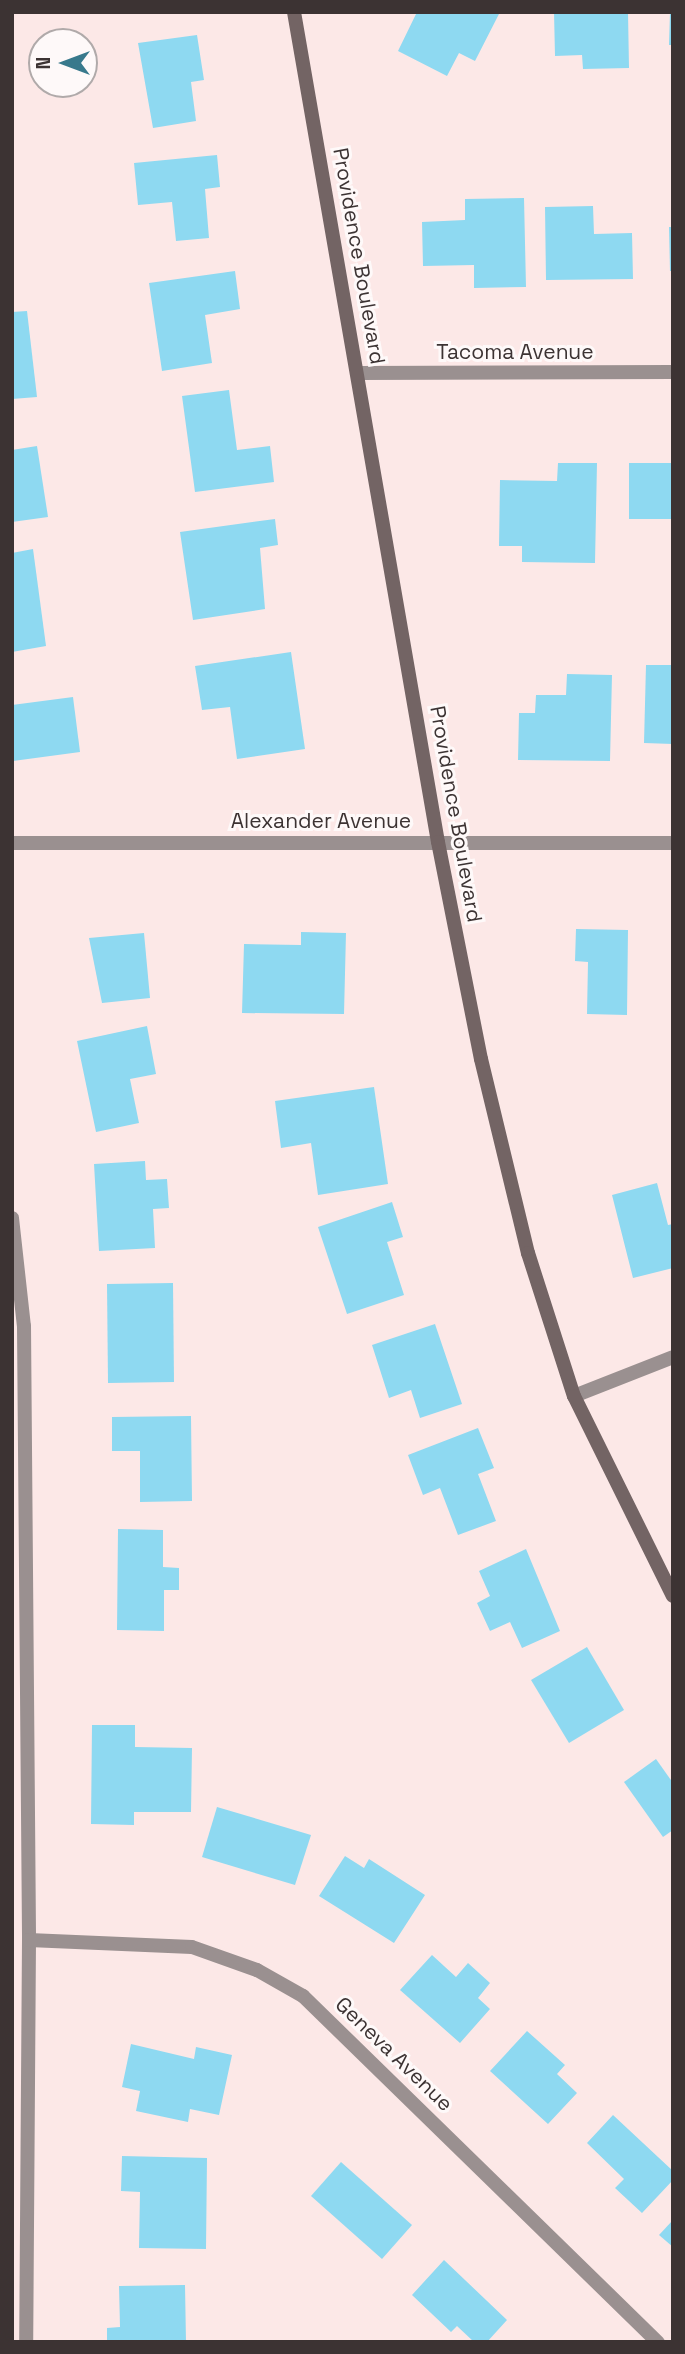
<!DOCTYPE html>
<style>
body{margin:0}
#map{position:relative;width:685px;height:2354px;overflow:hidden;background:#fce8e7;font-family:"Space Grotesk",sans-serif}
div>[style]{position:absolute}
.building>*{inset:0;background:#8ed9f1}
.street>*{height:14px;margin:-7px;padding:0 7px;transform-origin:7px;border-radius:7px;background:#9a9090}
.secondary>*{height:14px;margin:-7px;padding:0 7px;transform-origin:7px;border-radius:7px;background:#736464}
span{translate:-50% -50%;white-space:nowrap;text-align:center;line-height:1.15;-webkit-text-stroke:6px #fef9f9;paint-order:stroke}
.street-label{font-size:21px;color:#3c3333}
.frame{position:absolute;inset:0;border:14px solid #3c3333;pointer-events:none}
.north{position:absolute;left:28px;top:28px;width:70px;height:70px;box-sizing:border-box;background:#fef9f9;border:2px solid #b0aaaa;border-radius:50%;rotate:270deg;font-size:19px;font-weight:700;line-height:28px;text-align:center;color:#3c3333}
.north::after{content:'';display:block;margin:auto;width:24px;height:32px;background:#38798c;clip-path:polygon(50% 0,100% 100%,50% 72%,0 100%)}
</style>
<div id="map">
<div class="building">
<i style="clip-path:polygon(417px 12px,500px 12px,475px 61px,459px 53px,447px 76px,398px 51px)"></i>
<i style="clip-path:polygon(554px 12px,628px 12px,629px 68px,583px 69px,582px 55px,555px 56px)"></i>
<i style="clip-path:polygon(670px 12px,673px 12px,673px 45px,669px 45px)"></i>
<i style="clip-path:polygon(197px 35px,204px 80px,191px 82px,196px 121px,153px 128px,138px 43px)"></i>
<i style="clip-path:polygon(217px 155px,220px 187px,205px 189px,209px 238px,176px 241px,172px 202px,138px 205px,134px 163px)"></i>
<i style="clip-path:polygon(524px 198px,526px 287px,474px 288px,474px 265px,423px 266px,422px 222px,465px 220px,465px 199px)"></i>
<i style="clip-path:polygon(593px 206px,594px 234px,632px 233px,633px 279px,546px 280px,545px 207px)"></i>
<i style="clip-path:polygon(669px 227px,673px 227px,673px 271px,670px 271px)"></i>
<i style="clip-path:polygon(235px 271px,240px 309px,205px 315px,212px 363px,162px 371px,149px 283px)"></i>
<i style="clip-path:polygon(27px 311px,37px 397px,12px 399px,12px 312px)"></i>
<i style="clip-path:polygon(229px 390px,237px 450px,270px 446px,274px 482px,195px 492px,182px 396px)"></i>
<i style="clip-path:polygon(37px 446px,48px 517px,12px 522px,12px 450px)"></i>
<i style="clip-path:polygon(558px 463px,597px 463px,595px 563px,522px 562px,522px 546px,499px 546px,500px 480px,557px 481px)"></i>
<i style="clip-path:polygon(629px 463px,673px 463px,673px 519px,629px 519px)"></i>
<i style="clip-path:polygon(275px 519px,278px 545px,260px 548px,265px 609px,193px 620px,180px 532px)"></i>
<i style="clip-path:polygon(33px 549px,46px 646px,12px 652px,12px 553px)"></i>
<i style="clip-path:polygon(291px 652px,305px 749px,237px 759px,230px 707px,202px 710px,195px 666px)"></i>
<i style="clip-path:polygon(646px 665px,673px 665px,673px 744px,644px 743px)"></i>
<i style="clip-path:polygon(567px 674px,612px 675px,610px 761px,518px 760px,519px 713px,535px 713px,536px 695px,566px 695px)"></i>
<i style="clip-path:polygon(73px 697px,80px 752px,13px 761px,12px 705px)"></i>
<i style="clip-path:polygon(576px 929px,628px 930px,627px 1015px,587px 1014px,588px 962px,575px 961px)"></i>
<i style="clip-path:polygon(301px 932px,346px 933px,344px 1014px,242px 1013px,244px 944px,301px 945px)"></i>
<i style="clip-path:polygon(144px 933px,150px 998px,102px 1003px,89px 938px)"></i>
<i style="clip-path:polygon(147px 1026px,156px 1074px,130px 1079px,139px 1123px,96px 1132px,77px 1041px)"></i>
<i style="clip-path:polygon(374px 1087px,388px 1184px,318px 1195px,311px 1143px,281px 1148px,275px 1101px)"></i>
<i style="clip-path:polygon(145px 1161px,146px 1180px,167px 1179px,169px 1208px,153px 1209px,155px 1248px,99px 1251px,94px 1164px)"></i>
<i style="clip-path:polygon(657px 1183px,668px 1225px,673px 1224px,673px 1268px,633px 1278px,612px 1195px)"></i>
<i style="clip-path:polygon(392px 1202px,403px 1237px,387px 1242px,404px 1295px,347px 1314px,318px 1227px)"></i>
<i style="clip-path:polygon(173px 1283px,174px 1382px,108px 1383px,107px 1284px)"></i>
<i style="clip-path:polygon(435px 1324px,462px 1404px,420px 1418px,411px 1390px,389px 1398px,372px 1345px)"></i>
<i style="clip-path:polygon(191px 1416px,192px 1501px,140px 1502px,140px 1451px,112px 1451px,112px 1417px)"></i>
<i style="clip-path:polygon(478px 1428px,494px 1468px,478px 1474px,496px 1521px,458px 1535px,440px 1488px,423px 1495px,408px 1455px)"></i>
<i style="clip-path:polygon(118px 1529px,163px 1530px,163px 1567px,179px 1568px,179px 1590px,164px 1590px,164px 1631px,117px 1630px)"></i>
<i style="clip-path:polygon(526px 1549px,560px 1631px,522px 1648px,510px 1622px,490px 1631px,477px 1603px,490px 1596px,479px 1571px)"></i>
<i style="clip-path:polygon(587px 1647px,624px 1710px,569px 1743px,531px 1680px)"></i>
<i style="clip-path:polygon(92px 1725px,135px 1725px,135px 1747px,192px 1748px,191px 1812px,134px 1812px,134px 1825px,91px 1824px)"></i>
<i style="clip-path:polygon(656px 1759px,673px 1783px,673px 1830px,663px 1837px,624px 1782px)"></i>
<i style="clip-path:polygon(217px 1807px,311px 1835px,295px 1885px,202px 1857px)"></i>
<i style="clip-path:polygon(345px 1856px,364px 1868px,369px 1859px,425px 1895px,394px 1943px,319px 1896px)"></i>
<i style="clip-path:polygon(432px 1955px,456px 1977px,468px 1963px,490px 1983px,478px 1998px,490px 2009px,460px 2043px,400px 1990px)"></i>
<i style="clip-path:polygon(527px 2031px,565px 2065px,557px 2074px,577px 2093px,548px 2124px,490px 2071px)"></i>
<i style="clip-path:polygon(131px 2044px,194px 2059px,196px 2047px,232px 2055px,219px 2115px,190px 2109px,188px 2122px,136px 2111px,140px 2091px,122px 2087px)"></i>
<i style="clip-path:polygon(613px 2115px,673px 2171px,673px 2180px,642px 2213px,615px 2188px,624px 2179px,587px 2143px)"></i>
<i style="clip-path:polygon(122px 2156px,207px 2158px,206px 2249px,139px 2248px,140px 2192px,121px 2191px)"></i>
<i style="clip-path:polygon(341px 2162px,412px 2225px,382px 2259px,311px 2196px)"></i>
<i style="clip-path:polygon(673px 2220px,673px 2247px,659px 2235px)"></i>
<i style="clip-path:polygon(444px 2260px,507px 2320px,487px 2342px,474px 2342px,457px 2326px,451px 2332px,412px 2295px)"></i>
<i style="clip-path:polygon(185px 2285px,186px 2342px,107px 2342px,107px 2328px,120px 2327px,119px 2286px)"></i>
</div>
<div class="street">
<i style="left:358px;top:373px;width:315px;rotate:-0.2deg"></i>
<i style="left:12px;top:843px;width:661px"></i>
<i style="left:12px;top:1218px;width:109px;rotate:83.7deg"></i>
<i style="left:24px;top:1326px;width:614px;rotate:89.53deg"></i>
<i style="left:29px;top:1940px;width:402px;rotate:90.4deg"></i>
<i style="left:574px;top:1396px;width:106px;rotate:-21.5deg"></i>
<i style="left:29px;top:1940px;width:163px;rotate:2.5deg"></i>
<i style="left:192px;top:1947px;width:69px;rotate:19.5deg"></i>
<i style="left:257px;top:1970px;width:53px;rotate:29.5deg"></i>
<i style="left:303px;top:1996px;width:496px;rotate:44.3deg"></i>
</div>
<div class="secondary">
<i style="left:294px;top:12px;width:842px;rotate:80.16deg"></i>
<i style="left:438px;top:842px;width:221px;rotate:78.8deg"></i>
<i style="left:481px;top:1059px;width:200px;rotate:76.4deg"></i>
<i style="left:528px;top:1253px;width:150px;rotate:72.2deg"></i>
<i style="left:574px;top:1396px;width:223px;rotate:63.7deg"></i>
</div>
<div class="street-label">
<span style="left:359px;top:256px;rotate:80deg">Providence Boulevard</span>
<span style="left:515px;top:352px">Tacoma Avenue</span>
<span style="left:456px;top:814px;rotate:80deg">Providence Boulevard</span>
<span style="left:321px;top:821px">Alexander Avenue</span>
<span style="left:394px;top:2054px;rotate:44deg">Geneva Avenue</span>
</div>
<div class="frame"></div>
<div class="north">N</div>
</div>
